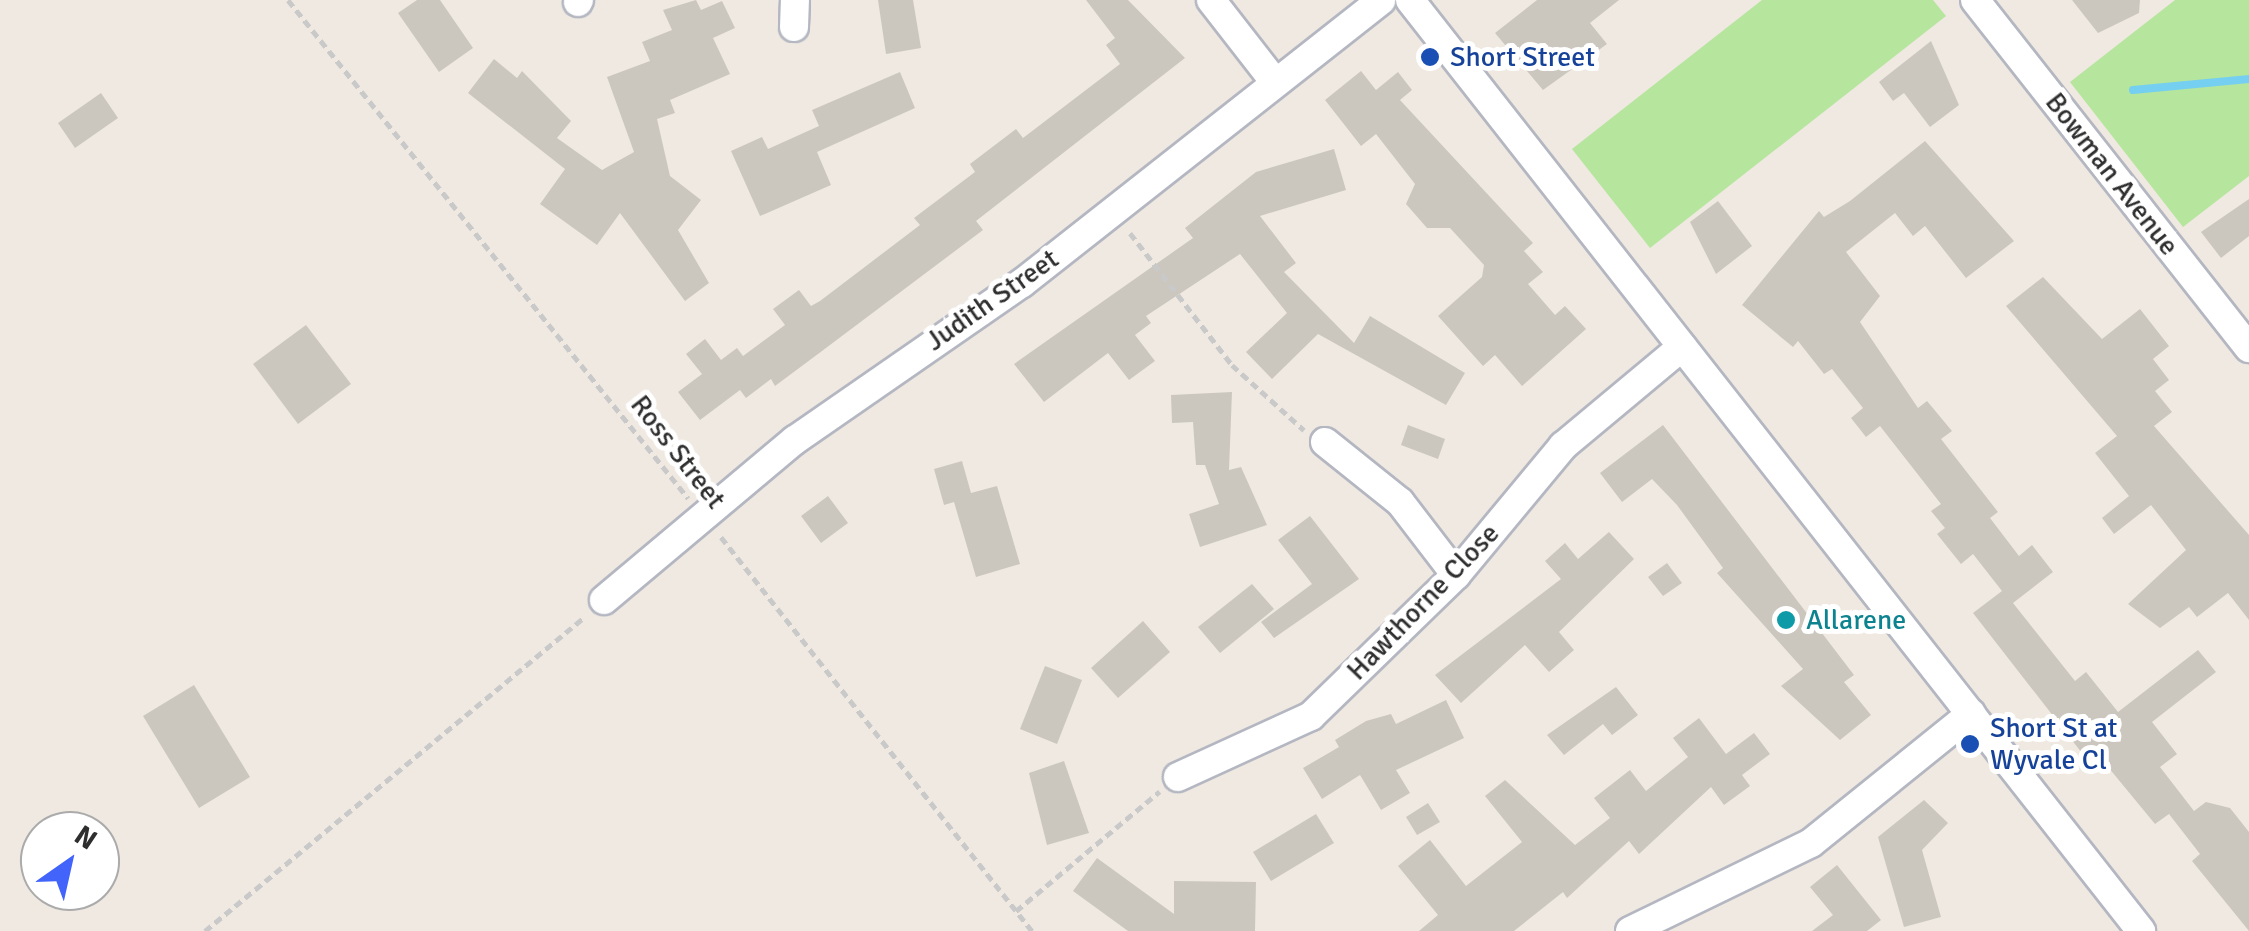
<!DOCTYPE html>
<style>
body{margin:0}
#map{position:relative;width:2249px;height:931px;overflow:hidden;background:#efe9e1;font-family:Signika,sans-serif}
div>[style]{position:absolute}
.green>*{inset:0;background:#b6e59e}
.stream>*{height:8px;margin:-4px;padding:0 4px;transform-origin:4px;border-radius:4px;background:#75cff0}
.building>*{inset:0;background:#cbc7bf}
.path>*{height:5px;margin-top:-2.5px;transform-origin:0;background:repeating-linear-gradient(90deg,#c9c9c9 0 8px,transparent 0 13px)}
.roads{filter:drop-shadow(2px 0 #b4b7c1) drop-shadow(-2px 0 #b4b7c1) drop-shadow(0 2px #b4b7c1) drop-shadow(0 -2px #b4b7c1)}
.minor>*{height:28px;margin:-14px;padding:0 14px;transform-origin:14px;border-radius:14px;background:#fff}
.dots>*{width:28px;height:28px;translate:-50% -50%;box-sizing:border-box;border:5px solid #fff;border-radius:50%}
span{translate:-50% -50%;white-space:nowrap;text-align:center;line-height:1.15;-webkit-text-stroke:10px #fff;paint-order:stroke}
.transit-label{font-size:28px;color:#164399}
.left{translate:0 -50%;text-align:left}
.street-label{font-size:28px;color:#2e2e2e}
.culture-label{font-size:28px;color:#0d838f}
.north{position:absolute;left:20px;top:811px;width:100px;height:100px;box-sizing:border-box;background:#fff;border:2px solid #ababab;border-radius:50%;rotate:34deg;font-size:28px;font-weight:700;line-height:40px;text-align:center;color:#2e2e2e}
.north::after{content:'';display:block;margin:auto;width:35px;height:45px;background:#4264fb;clip-path:polygon(50% 0,100% 100%,50% 72%,0 100%)}
</style>
<div id="map">
<div class="green">
<i style="clip-path:polygon(1762px 0,1933px 0,1946px 16px,1650px 248px,1572px 149px)"></i>
<i style="clip-path:polygon(2175px 0,2249px 0,2249px 176px,2183px 227px,2070px 82px)"></i>
</div>
<div class="stream">
<i style="left:2133px;top:90px;width:117px;rotate:-5.4deg"></i>
</div>
<div class="building">
<i style="clip-path:polygon(417px 0,440px 0,473px 48px,439px 72px,398px 13px)"></i>
<i style="clip-path:polygon(696px 0,701px 10px,722px 1px,735px 28px,713px 38px,730px 74px,670px 100px,675px 113px,657px 119px,670px 176px,701px 200px,678px 230px,709px 283px,685px 301px,620px 213px,597px 245px,540px 204px,565px 169px,468px 93px,494px 59px,517px 78px,522px 71px,571px 121px,557px 138px,602px 170px,634px 152px,607px 77px,650px 61px,642px 42px,672px 30px,663px 10px)"></i>
<i style="clip-path:polygon(878px 0,913px 0,921px 48px,886px 54px)"></i>
<i style="clip-path:polygon(1086px 0,1128px 0,1185px 58px,976px 221px,983px 230px,822px 351px,775px 386px,771px 379px,746px 398px,740px 390px,700px 420px,678px 392px,702px 374px,686px 354px,705px 339px,721px 360px,737px 348px,743px 356px,785px 325px,773px 309px,799px 290px,811px 306px,820px 301px,920px 225px,914px 218px,975px 172px,970px 164px,1016px 129px,1023px 138px,1120px 64px,1106px 45px,1115px 38px)"></i>
<i style="clip-path:polygon(1537px 0,1619px 0,1590px 23px,1607px 44px,1543px 90px,1495px 33px)"></i>
<i style="clip-path:polygon(2072px 0,2140px 0,2139px 13px,2098px 33px)"></i>
<i style="clip-path:polygon(1931px 41px,1959px 105px,1930px 127px,1904px 93px,1893px 101px,1879px 82px)"></i>
<i style="clip-path:polygon(1361px 71px,1376px 90px,1398px 72px,1412px 90px,1400px 100px,1533px 243px,1524px 251px,1543px 272px,1528px 284px,1555px 315px,1565px 306px,1586px 329px,1522px 386px,1495px 355px,1483px 366px,1438px 316px,1482px 277px,1484px 265px,1450px 228px,1427px 228px,1406px 204px,1415px 184px,1376px 134px,1361px 146px,1325px 100px)"></i>
<i style="clip-path:polygon(900px 72px,915px 108px,817px 152px,831px 185px,760px 216px,731px 151px,762px 137px,768px 149px,819px 126px,812px 110px)"></i>
<i style="clip-path:polygon(101px 93px,118px 118px,75px 148px,58px 123px)"></i>
<i style="clip-path:polygon(1925px 141px,2014px 241px,1966px 278px,1925px 226px,1913px 236px,1895px 213px,1846px 252px,1880px 296px,1860px 322px,1918px 408px,1927px 401px,1952px 431px,1941px 439px,1998px 512px,1990px 518px,2019px 556px,2032px 545px,2053px 572px,2013px 603px,2075px 681px,2086px 672px,2118px 712px,2198px 650px,2216px 672px,2152px 722px,2177px 754px,2160px 767px,2194px 811px,2206px 802px,2230px 808px,2249px 832px,2249px 931px,2192px 861px,2200px 854px,2169px 814px,2155px 824px,2094px 750px,2085px 757px,1973px 613px,2002px 591px,1973px 554px,1961px 564px,1937px 534px,1945px 528px,1931px 511px,1941px 504px,1880px 426px,1866px 437px,1851px 418px,1863px 408px,1832px 369px,1824px 374px,1798px 341px,1793px 347px,1742px 305px,1819px 211px,1824px 217px,1850px 201px)"></i>
<i style="clip-path:polygon(1334px 149px,1346px 190px,1260px 216px,1296px 263px,1284px 272px,1354px 343px,1370px 316px,1465px 373px,1446px 405px,1318px 334px,1272px 379px,1246px 352px,1287px 313px,1240px 254px,1146px 316px,1151px 323px,1135px 335px,1155px 361px,1129px 380px,1108px 353px,1044px 402px,1014px 364px,1193px 238px,1185px 228px,1256px 172px)"></i>
<i style="clip-path:polygon(2249px 199px,2249px 236px,2221px 258px,2201px 232px)"></i>
<i style="clip-path:polygon(1718px 201px,1752px 246px,1716px 274px,1690px 222px)"></i>
<i style="clip-path:polygon(2043px 277px,2102px 339px,2140px 309px,2169px 346px,2153px 359px,2169px 380px,2155px 391px,2172px 412px,2154px 426px,2249px 535px,2249px 620px,2228px 593px,2197px 617px,2189px 607px,2160px 628px,2128px 604px,2186px 550px,2151px 505px,2114px 534px,2102px 518px,2129px 496px,2095px 453px,2117px 436px,2006px 306px)"></i>
<i style="clip-path:polygon(306px 325px,351px 384px,298px 424px,253px 364px)"></i>
<i style="clip-path:polygon(1232px 392px,1229px 470px,1241px 467px,1267px 525px,1200px 547px,1189px 514px,1219px 504px,1205px 465px,1196px 465px,1193px 422px,1172px 423px,1171px 395px)"></i>
<i style="clip-path:polygon(1408px 425px,1445px 439px,1438px 459px,1401px 445px)"></i>
<i style="clip-path:polygon(1663px 425px,1854px 675px,1844px 682px,1871px 715px,1840px 740px,1781px 686px,1803px 669px,1717px 573px,1723px 568px,1677px 505px,1652px 479px,1622px 502px,1600px 473px)"></i>
<i style="clip-path:polygon(962px 461px,971px 493px,997px 486px,1020px 564px,976px 577px,954px 502px,944px 505px,934px 469px)"></i>
<i style="clip-path:polygon(828px 496px,848px 523px,821px 543px,801px 516px)"></i>
<i style="clip-path:polygon(1310px 516px,1359px 579px,1274px 638px,1261px 622px,1312px 584px,1278px 540px)"></i>
<i style="clip-path:polygon(1609px 532px,1634px 559px,1559px 632px,1574px 650px,1549px 672px,1525px 645px,1461px 703px,1435px 675px,1561px 579px,1545px 561px,1565px 543px,1578px 559px)"></i>
<i style="clip-path:polygon(1667px 563px,1682px 583px,1663px 596px,1648px 577px)"></i>
<i style="clip-path:polygon(1252px 584px,1274px 609px,1220px 653px,1198px 627px)"></i>
<i style="clip-path:polygon(1143px 621px,1170px 652px,1118px 698px,1091px 668px)"></i>
<i style="clip-path:polygon(1045px 666px,1082px 680px,1057px 744px,1020px 729px)"></i>
<i style="clip-path:polygon(194px 685px,250px 777px,199px 808px,143px 716px)"></i>
<i style="clip-path:polygon(1616px 687px,1638px 715px,1612px 735px,1603px 724px,1564px 755px,1547px 735px)"></i>
<i style="clip-path:polygon(1446px 700px,1464px 738px,1396px 770px,1410px 793px,1381px 810px,1360px 775px,1322px 799px,1303px 768px,1339px 747px,1335px 740px,1366px 721px,1391px 714px,1396px 724px)"></i>
<i style="clip-path:polygon(1699px 718px,1726px 754px,1754px 733px,1770px 754px,1742px 775px,1750px 786px,1724px 805px,1711px 787px,1639px 854px,1629px 841px,1567px 898px,1563px 892px,1514px 931px,1419px 931px,1438px 915px,1398px 866px,1430px 840px,1466px 886px,1522px 842px,1485px 796px,1505px 780px,1575px 845px,1610px 818px,1594px 798px,1630px 770px,1646px 791px,1688px 757px,1673px 738px)"></i>
<i style="clip-path:polygon(1064px 761px,1089px 833px,1047px 845px,1029px 773px)"></i>
<i style="clip-path:polygon(1924px 800px,1948px 823px,1922px 850px,1941px 917px,1904px 927px,1878px 837px)"></i>
<i style="clip-path:polygon(1428px 803px,1440px 822px,1417px 835px,1406px 817px)"></i>
<i style="clip-path:polygon(1316px 814px,1334px 843px,1271px 881px,1253px 852px)"></i>
<i style="clip-path:polygon(1097px 858px,1174px 914px,1174px 881px,1256px 882px,1255px 931px,1128px 931px,1073px 891px)"></i>
<i style="clip-path:polygon(1837px 865px,1881px 920px,1867px 931px,1812px 931px,1833px 915px,1810px 887px)"></i>
</div>
<div class="path">
<i style="left:288px;top:0;width:639px;rotate:51.23deg"></i>
<i style="left:1130px;top:233px;width:167px;rotate:52.3deg"></i>
<i style="left:1232px;top:365px;width:97px;rotate:42.1deg"></i>
<i style="left:721px;top:537px;width:502px;rotate:51.71deg"></i>
<i style="left:1016px;top:911px;width:187px;rotate:-39.8deg"></i>
<i style="left:205px;top:931px;width:492px;rotate:-39.6deg"></i>
</div>
<div class="roads">
<div class="minor">
<i style="left:1211px;top:0;width:103px;rotate:52.1deg"></i>
<i style="left:1410px;top:0;width:1184px;rotate:51.86deg"></i>
<i style="left:1975px;top:0;width:443px;rotate:51.8deg"></i>
<i style="left:578px;top:2px;width:2px;rotate:-63deg"></i>
<i style="left:794px;top:27px;width:27px;rotate:-88deg"></i>
<i style="left:1325px;top:442px;width:96px;rotate:38.7deg"></i>
<i style="left:1400px;top:502px;width:92px;rotate:52.5deg"></i>
<i style="left:604px;top:600px;width:249px;rotate:-40deg"></i>
<i style="left:795px;top:440px;width:276px;rotate:-34.7deg"></i>
<i style="left:1022px;top:283px;width:457px;rotate:-38.2deg"></i>
<i style="left:1178px;top:777px;width:146px;rotate:-24.6deg"></i>
<i style="left:1311px;top:716px;width:202px;rotate:-44.2deg"></i>
<i style="left:1456px;top:575px;width:168px;rotate:-50.3deg"></i>
<i style="left:1563px;top:446px;width:155px;rotate:-39.8deg"></i>
<i style="left:1630px;top:931px;width:201px;rotate:-25.9deg"></i>
<i style="left:1811px;top:843px;width:206px;rotate:-38.9deg"></i>
</div>
</div>
<div class="dots">
<i style="left:1430px;top:57px;background:#1a4fb4"></i>
<i style="left:1786px;top:620px;background:#0f9aa8"></i>
<i style="left:1970px;top:744px;background:#1a4fb4"></i>
</div>
<div class="transit-label">
<span class="left" style="left:1450px;top:57px">Short Street</span>
<span class="left" style="left:1990px;top:744px">Short St at<br>Wyvale Cl</span>
</div>
<div class="street-label">
<span style="left:2112px;top:174px;rotate:52deg">Bowman Avenue</span>
<span style="left:992px;top:300px;rotate:-35deg">Judith Street</span>
<span style="left:678px;top:452px;rotate:52deg">Ross Street</span>
<span style="left:1423px;top:602px;rotate:-46deg">Hawthorne Close</span>
</div>
<div class="culture-label">
<span class="left" style="left:1806px;top:620px">Allarene</span>
</div>
<div class="north">N</div>
</div>
